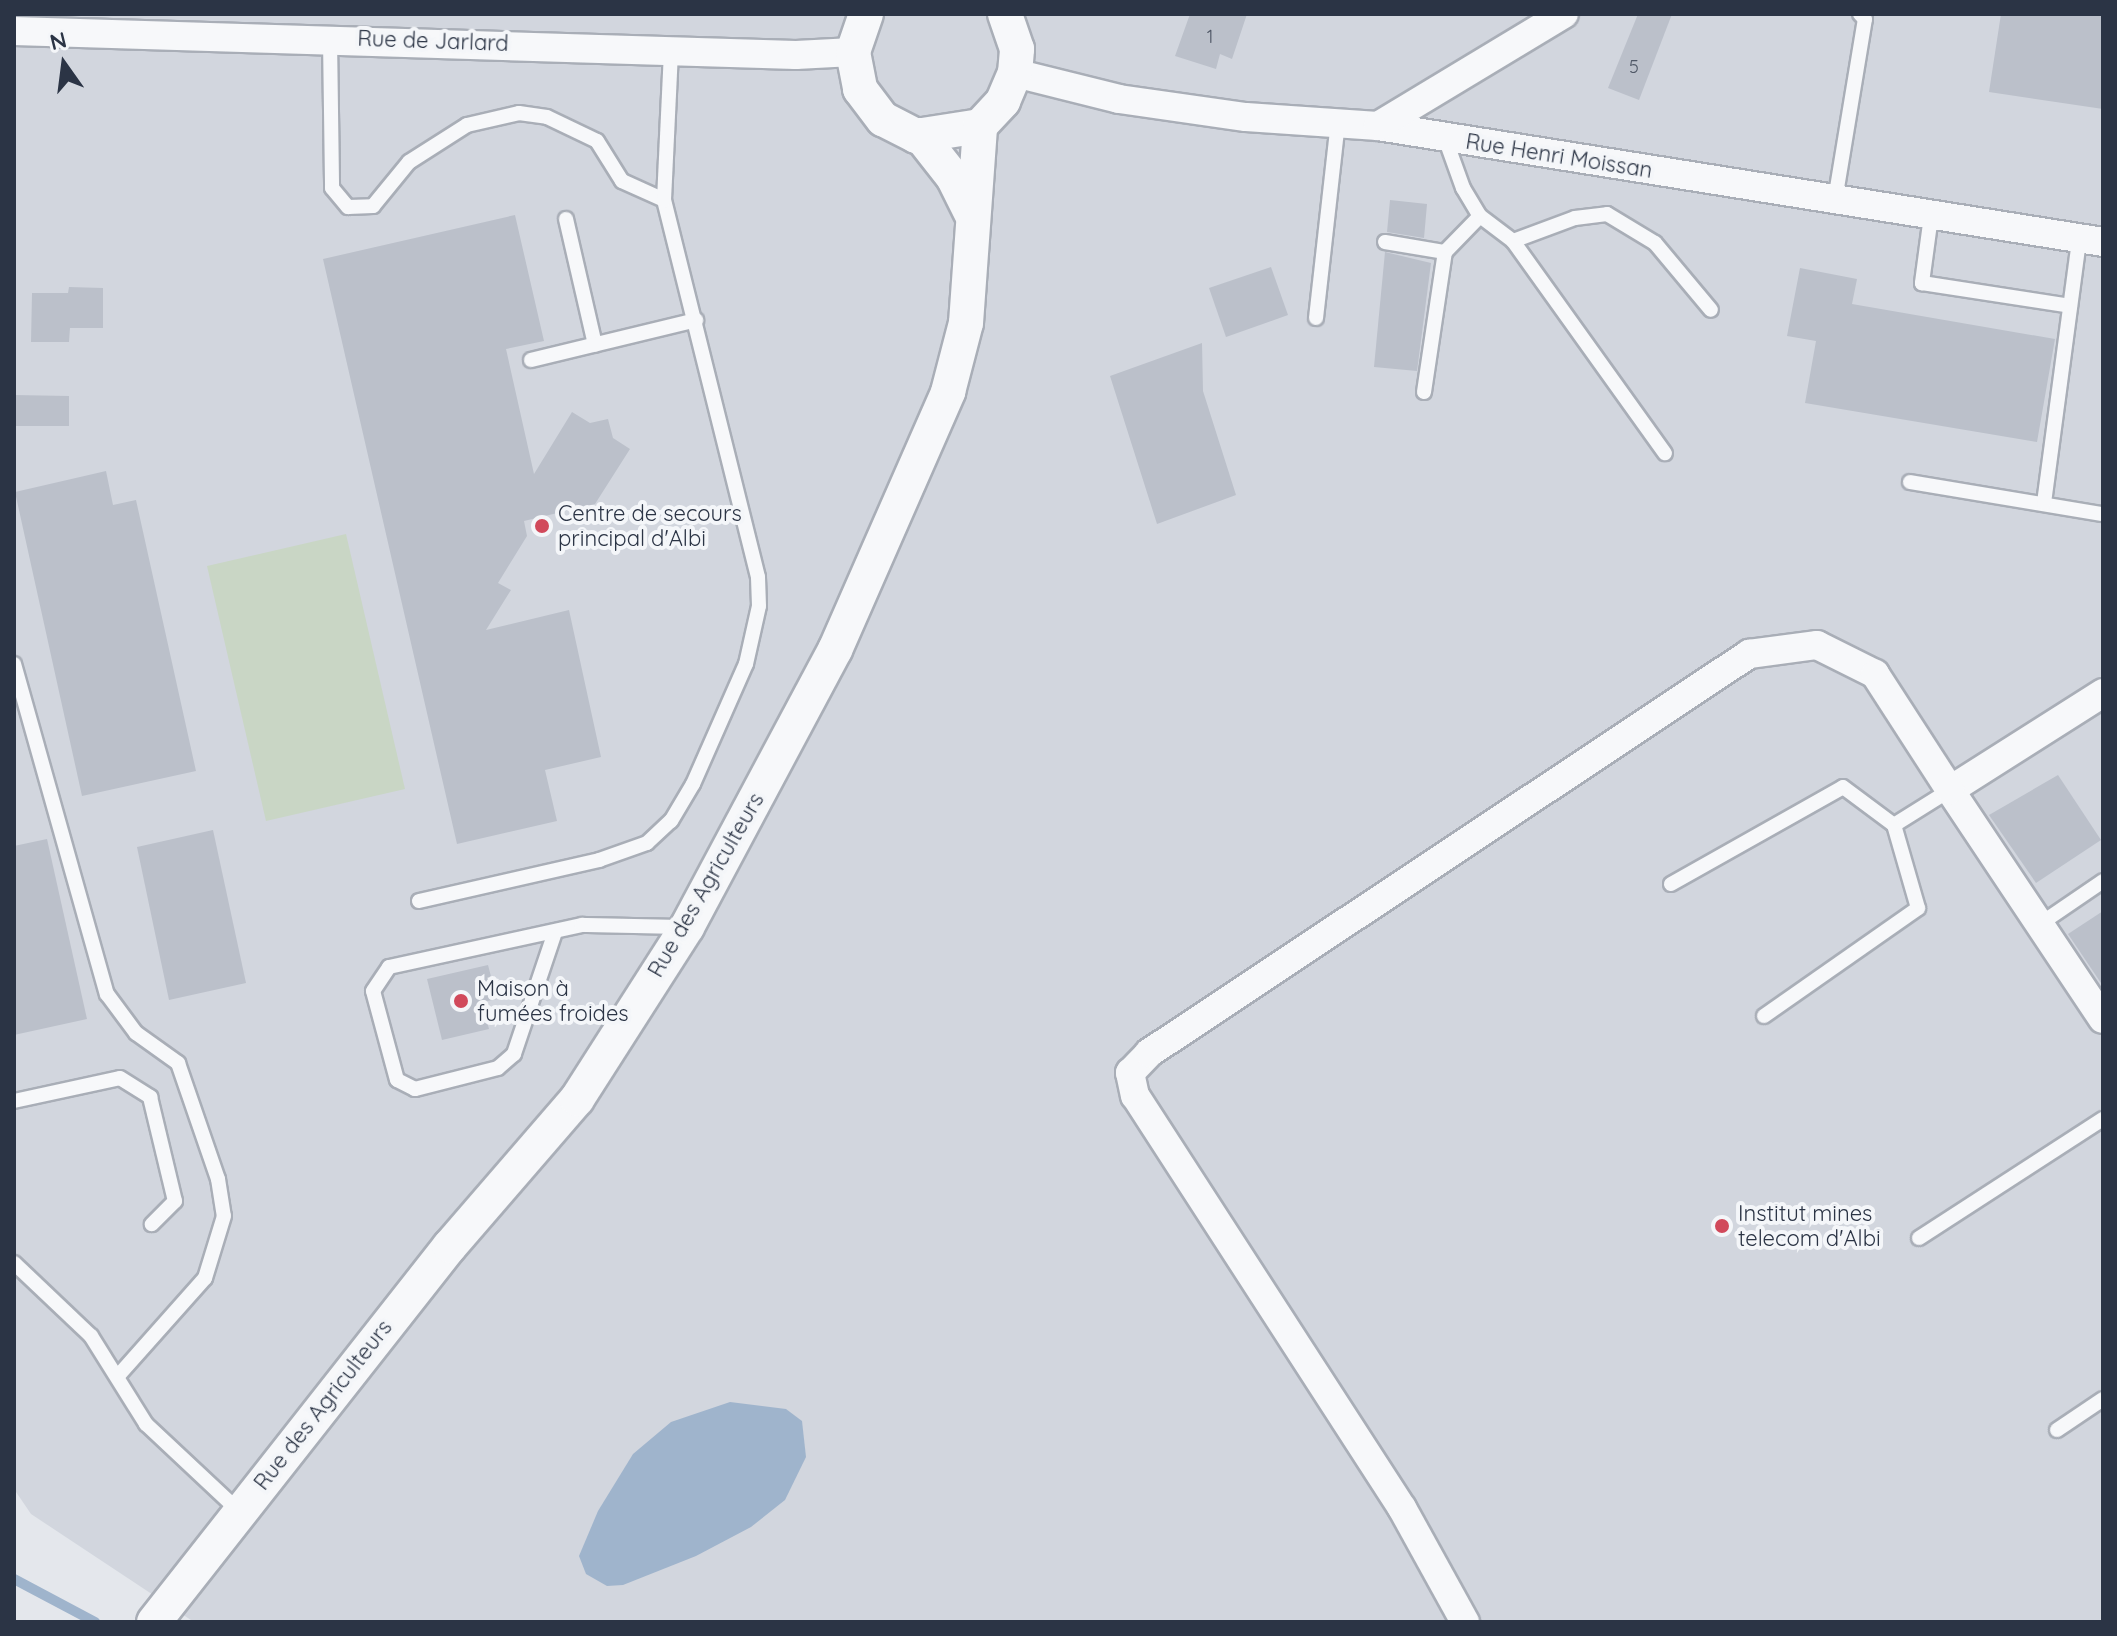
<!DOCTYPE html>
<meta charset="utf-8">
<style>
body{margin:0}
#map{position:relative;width:2117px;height:1636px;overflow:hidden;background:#e4e7ec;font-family:Quicksand,sans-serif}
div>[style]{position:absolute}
.built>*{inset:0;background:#d2d6de}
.green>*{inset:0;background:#c9d6c5}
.water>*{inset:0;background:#9fb4cc}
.stream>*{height:10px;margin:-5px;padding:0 5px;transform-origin:5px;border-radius:5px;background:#9fb4cc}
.building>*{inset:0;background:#bbc0ca}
.roads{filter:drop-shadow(2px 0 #a9aeb7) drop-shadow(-2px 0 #a9aeb7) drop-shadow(0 2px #a9aeb7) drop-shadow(0 -2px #a9aeb7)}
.service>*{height:14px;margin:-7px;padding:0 7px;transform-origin:7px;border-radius:7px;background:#f7f8fa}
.minor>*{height:28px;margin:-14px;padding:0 14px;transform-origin:14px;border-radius:14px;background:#f7f8fa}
.tertiary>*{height:34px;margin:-17px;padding:0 17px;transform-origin:17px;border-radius:17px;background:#f7f8fa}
.dots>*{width:22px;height:22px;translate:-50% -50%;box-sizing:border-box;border:4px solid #f4f6f9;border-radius:50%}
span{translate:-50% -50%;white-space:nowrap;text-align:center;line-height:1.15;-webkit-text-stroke:8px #f4f6f9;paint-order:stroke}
.number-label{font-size:18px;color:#4f5766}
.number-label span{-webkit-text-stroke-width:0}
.street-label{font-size:22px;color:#2b3445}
.poi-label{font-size:22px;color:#2b3445}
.left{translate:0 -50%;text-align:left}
.frame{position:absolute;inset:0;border:16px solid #2b3445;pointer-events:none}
.north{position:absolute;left:24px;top:24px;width:80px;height:80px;-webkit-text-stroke:6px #f4f6f9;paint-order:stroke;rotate:346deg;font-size:22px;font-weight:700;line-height:32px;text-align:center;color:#2b3445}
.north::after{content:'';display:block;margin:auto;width:28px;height:36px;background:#2b3445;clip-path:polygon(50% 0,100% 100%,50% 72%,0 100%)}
</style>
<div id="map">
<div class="built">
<i style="clip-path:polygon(14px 14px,2103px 14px,2103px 1622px,194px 1622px,31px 1514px,14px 1489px)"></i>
</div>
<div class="green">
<i style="clip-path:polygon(346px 534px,405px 789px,266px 821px,207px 566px)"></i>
</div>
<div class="water">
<i style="clip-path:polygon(730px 1402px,786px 1409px,802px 1421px,806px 1457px,785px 1500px,751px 1527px,696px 1556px,623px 1585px,607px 1586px,586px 1574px,579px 1556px,598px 1511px,633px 1454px,671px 1422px)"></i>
</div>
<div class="stream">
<i style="left:14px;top:1579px;width:92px;rotate:28deg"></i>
</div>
<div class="building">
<i style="clip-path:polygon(1190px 14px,1247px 14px,1232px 59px,1220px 54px,1216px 69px,1175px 56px)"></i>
<i style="clip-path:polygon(1638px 14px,1672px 14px,1639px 100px,1608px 88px)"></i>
<i style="clip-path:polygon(2001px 14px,2103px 14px,2103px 109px,1989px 92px)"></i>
<i style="clip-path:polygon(1390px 200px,1427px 204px,1424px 238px,1387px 232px)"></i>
<i style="clip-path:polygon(515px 215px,544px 341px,506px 349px,534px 474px,572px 412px,590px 423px,608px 419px,613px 438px,630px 449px,595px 504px,524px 521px,527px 536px,498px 583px,511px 590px,486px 630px,569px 610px,601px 757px,545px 770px,557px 821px,457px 844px,323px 259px)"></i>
<i style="clip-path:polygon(1385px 252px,1431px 263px,1417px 371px,1374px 367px)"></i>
<i style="clip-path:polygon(1271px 267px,1288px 315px,1226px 337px,1209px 288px)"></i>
<i style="clip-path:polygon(1800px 268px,1857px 279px,1852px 304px,2055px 339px,2037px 442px,1805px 403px,1816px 341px,1787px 336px)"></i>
<i style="clip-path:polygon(69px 287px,103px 288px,103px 328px,70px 328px,69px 342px,31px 342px,32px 293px,68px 293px)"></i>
<i style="clip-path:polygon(1202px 343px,1203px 391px,1236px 495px,1157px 524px,1110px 376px)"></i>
<i style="clip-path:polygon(14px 395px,69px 396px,69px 426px,14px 426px)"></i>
<i style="clip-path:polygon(106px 471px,113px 505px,136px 500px,196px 771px,82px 796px,15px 492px)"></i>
<i style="clip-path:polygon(2058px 775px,2101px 840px,2036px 883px,1989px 815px)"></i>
<i style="clip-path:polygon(213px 830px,246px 983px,169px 1000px,137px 847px)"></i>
<i style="clip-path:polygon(47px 839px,87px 1019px,14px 1035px,14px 846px)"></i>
<i style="clip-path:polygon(2103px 911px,2103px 986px,2068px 934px)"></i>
<i style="clip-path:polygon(488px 965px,497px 999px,482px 1002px,489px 1029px,442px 1040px,427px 979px)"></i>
</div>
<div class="roads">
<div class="service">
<i style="left:330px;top:39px;width:149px;rotate:89.2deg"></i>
<i style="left:332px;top:188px;width:25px;rotate:50deg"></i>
<i style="left:348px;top:207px;width:25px;rotate:-2deg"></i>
<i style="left:373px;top:206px;width:57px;rotate:-50.7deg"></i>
<i style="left:409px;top:162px;width:69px;rotate:-32.5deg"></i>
<i style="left:467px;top:125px;width:53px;rotate:-13deg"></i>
<i style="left:519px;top:113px;width:28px;rotate:8deg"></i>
<i style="left:547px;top:117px;width:55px;rotate:25.6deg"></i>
<i style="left:597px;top:141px;width:47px;rotate:58deg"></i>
<i style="left:622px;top:181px;width:46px;rotate:24.3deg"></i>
<i style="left:1445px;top:138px;width:53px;rotate:70.2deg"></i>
<i style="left:1463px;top:188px;width:33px;rotate:59deg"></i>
<i style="left:1480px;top:216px;width:41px;rotate:37.1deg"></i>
<i style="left:1513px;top:241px;width:261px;rotate:54.4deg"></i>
<i style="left:1835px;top:200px;width:183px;rotate:-80.6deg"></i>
<i style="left:1865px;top:19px;width:7px;rotate:-135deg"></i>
<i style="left:1931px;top:216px;width:68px;rotate:97.7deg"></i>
<i style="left:1922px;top:283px;width:150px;rotate:8.8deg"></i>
<i style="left:566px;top:219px;width:129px;rotate:77deg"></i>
<i style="left:1513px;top:241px;width:66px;rotate:-20.4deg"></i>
<i style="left:1575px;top:218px;width:32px;rotate:-7deg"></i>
<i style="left:1607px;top:214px;width:56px;rotate:31.1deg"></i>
<i style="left:1655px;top:243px;width:87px;rotate:50.1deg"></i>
<i style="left:1385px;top:242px;width:61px;rotate:9.5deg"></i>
<i style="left:1316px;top:318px;width:196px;rotate:-83.6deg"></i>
<i style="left:531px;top:360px;width:170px;rotate:-13.6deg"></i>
<i style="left:1424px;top:392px;width:142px;rotate:-81.5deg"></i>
<i style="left:1445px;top:252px;width:50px;rotate:-45.8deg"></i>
<i style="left:1910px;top:482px;width:194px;rotate:9.5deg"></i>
<i style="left:2044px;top:503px;width:266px;rotate:-82.4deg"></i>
<i style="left:14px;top:664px;width:343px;rotate:74.3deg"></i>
<i style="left:107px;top:994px;width:49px;rotate:53.4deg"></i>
<i style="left:136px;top:1033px;width:52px;rotate:35.5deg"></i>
<i style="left:178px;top:1063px;width:123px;rotate:71deg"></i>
<i style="left:218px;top:1179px;width:37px;rotate:81deg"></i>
<i style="left:224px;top:1216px;width:65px;rotate:107deg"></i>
<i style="left:205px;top:1278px;width:130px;rotate:131.6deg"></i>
<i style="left:1671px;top:884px;width:197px;rotate:-29.4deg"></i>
<i style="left:1843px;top:787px;width:64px;rotate:36.7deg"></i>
<i style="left:1894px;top:825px;width:66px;rotate:-32deg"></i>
<i style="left:419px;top:901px;width:185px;rotate:-12.8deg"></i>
<i style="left:599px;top:860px;width:51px;rotate:-19.5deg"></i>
<i style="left:647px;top:843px;width:33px;rotate:-43deg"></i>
<i style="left:671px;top:821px;width:43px;rotate:-59.3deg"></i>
<i style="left:693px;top:784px;width:131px;rotate:-66.2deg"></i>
<i style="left:746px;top:664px;width:59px;rotate:-77.4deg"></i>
<i style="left:759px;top:606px;width:29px;rotate:-92deg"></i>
<i style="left:758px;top:577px;width:389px;rotate:-104deg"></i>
<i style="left:664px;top:200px;width:150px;rotate:-87.3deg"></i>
<i style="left:2040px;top:924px;width:76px;rotate:-34.3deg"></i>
<i style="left:555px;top:932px;width:129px;rotate:108.6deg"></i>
<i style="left:514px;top:1054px;width:21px;rotate:139deg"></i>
<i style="left:498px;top:1068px;width:86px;rotate:165.8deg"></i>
<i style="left:415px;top:1089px;width:20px;rotate:-153deg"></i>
<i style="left:397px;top:1080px;width:92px;rotate:-105.1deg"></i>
<i style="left:373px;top:991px;width:29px;rotate:-56deg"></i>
<i style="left:389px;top:967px;width:198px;rotate:-12.3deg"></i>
<i style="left:582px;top:925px;width:104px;rotate:1.1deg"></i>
<i style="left:1764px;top:1016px;width:188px;rotate:-35deg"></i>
<i style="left:1918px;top:908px;width:86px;rotate:-106.1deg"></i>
<i style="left:14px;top:1101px;width:108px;rotate:-12.2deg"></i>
<i style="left:120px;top:1078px;width:36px;rotate:32deg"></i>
<i style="left:150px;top:1097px;width:107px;rotate:76.5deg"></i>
<i style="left:175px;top:1201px;width:33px;rotate:135deg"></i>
<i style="left:1919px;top:1238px;width:219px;rotate:-32.9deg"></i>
<i style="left:14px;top:1263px;width:106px;rotate:43.5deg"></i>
<i style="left:91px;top:1336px;width:104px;rotate:58deg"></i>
<i style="left:146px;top:1424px;width:127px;rotate:43.1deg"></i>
<i style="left:2057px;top:1430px;width:55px;rotate:-34deg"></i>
</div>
<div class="minor">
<i style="left:14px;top:31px;width:782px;rotate:1.76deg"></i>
<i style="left:796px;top:55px;width:57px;rotate:-3deg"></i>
<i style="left:1015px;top:73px;width:107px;rotate:14deg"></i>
<i style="left:1119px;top:99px;width:128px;rotate:8.1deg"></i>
<i style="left:1246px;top:117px;width:132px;rotate:3.9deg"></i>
<i style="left:1378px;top:126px;width:734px;rotate:9.09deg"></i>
<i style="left:1378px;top:126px;width:217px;rotate:-31.1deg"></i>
<i style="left:2103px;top:693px;width:181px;rotate:147.6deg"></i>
<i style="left:1950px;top:790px;width:275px;rotate:56.3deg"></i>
<i style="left:1465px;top:1622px;width:130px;rotate:-118.9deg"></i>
<i style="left:1402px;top:1508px;width:491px;rotate:-122.9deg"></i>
<i style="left:1135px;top:1096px;width:24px;rotate:-102deg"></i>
<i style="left:1130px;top:1073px;width:28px;rotate:-46deg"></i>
<i style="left:1149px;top:1053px;width:721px;rotate:-33.62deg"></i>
<i style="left:1749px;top:654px;width:69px;rotate:-7.5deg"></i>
<i style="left:1817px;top:645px;width:65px;rotate:26.6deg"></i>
<i style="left:1875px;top:674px;width:138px;rotate:57.1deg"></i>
</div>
<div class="tertiary">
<i style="left:866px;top:14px;width:40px;rotate:108.9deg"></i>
<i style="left:853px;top:52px;width:38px;rotate:79deg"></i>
<i style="left:860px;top:89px;width:38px;rotate:53deg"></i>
<i style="left:883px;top:119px;width:37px;rotate:27deg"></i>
<i style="left:916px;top:136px;width:65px;rotate:-8.9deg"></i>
<i style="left:920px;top:135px;width:53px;rotate:51.8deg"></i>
<i style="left:953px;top:177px;width:40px;rotate:63.4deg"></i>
<i style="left:154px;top:1622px;width:479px;rotate:-51.8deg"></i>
<i style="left:450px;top:1246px;width:194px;rotate:-49.2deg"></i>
<i style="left:577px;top:1099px;width:204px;rotate:-57.4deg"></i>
<i style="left:687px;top:927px;width:314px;rotate:-61.9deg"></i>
<i style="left:835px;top:650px;width:282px;rotate:-66.3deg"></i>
<i style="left:948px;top:392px;width:71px;rotate:-75.4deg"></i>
<i style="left:966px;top:323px;width:197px;rotate:-85.9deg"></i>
<i style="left:980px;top:126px;width:34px;rotate:-47deg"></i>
<i style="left:1003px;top:101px;width:30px;rotate:-67deg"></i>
<i style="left:1015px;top:73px;width:24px;rotate:-85deg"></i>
<i style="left:1017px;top:49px;width:37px;rotate:-109deg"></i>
</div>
</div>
<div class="dots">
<i style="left:542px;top:526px;background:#d1495b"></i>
<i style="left:461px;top:1001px;background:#d1495b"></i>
<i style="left:1722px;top:1226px;background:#d1495b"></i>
</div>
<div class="number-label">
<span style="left:1210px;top:37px">1</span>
<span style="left:1634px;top:67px">5</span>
</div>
<div class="street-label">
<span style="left:433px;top:41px;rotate:2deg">Rue de Jarlard</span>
<span style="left:1559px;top:156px;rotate:9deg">Rue Henri Moissan</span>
<span style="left:706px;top:885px;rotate:-60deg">Rue des Agriculteurs</span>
<span style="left:323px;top:1405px;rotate:-52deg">Rue des Agriculteurs</span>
</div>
<div class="poi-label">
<span class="left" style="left:558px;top:526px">Centre de secours<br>principal d'Albi</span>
<span class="left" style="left:477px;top:1001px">Maison à<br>fumées froides</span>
<span class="left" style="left:1738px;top:1226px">Institut mines<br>telecom d'Albi</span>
</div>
<div class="frame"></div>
<div class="north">N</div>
</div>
